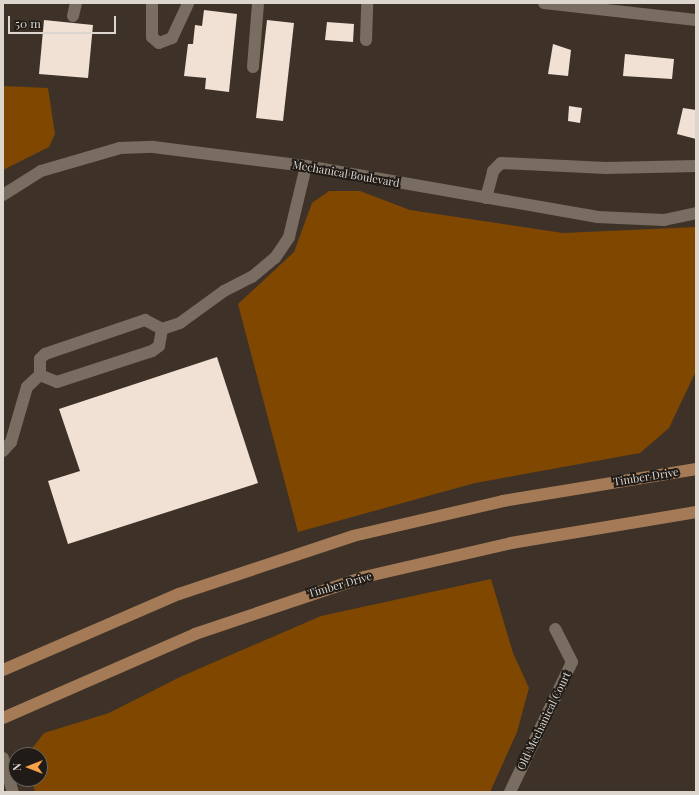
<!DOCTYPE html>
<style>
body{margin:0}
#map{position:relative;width:699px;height:795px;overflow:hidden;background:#3e3228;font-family:"Playfair Display",serif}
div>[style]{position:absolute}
.green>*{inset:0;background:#7f4700}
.building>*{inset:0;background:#f1e1d4}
.minor>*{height:12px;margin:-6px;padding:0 6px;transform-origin:6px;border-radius:6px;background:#796c60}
.major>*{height:12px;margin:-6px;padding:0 6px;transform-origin:6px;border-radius:6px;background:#a47b56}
span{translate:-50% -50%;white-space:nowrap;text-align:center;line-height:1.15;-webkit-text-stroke:4px #201b17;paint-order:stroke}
.street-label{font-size:11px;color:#ddd6cf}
.frame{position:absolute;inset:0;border:4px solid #ddd6cf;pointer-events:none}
.north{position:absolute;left:8px;top:747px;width:40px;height:40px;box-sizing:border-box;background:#201b17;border:1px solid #6c6661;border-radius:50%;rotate:270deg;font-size:11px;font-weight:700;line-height:16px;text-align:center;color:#ddd6cf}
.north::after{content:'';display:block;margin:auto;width:14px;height:18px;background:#f8a14b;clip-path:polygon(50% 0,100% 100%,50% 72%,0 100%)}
.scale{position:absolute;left:8px;top:16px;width:108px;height:18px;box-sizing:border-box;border:2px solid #ddd6cf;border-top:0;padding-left:5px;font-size:12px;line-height:14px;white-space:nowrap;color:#ddd6cf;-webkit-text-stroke:3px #201b17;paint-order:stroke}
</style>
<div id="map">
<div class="green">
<i style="clip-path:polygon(3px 86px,48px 88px,55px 134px,49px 147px,3px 170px)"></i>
<i style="clip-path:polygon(329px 191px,360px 191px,410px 210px,563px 233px,696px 227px,696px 371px,669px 428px,640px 453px,475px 483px,298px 532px,238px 304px,294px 252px,312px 203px)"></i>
<i style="clip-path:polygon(491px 579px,513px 653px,529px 688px,517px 732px,490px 792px,35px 792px,32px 779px,40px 779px,40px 755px,27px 755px,44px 733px,109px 713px,180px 677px,321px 616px)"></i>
</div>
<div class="building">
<i style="clip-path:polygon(204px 10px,237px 14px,229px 92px,205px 89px,206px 78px,184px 76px,188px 44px,193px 44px,195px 25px,202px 26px)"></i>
<i style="clip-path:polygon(44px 20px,93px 25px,88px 78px,39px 74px)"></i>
<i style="clip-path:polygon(267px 20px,294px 23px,283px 121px,256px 118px)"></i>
<i style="clip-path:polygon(327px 22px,354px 24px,353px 42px,325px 40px)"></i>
<i style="clip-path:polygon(553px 44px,571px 50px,568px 76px,548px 74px)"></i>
<i style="clip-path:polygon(625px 54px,674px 59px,672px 79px,623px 76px)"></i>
<i style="clip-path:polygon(569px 106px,582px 108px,580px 123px,568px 121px)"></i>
<i style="clip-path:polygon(683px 108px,696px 110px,696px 139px,677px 134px)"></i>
<i style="clip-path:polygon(217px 357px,258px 483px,68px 544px,48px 481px,80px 471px,59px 409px)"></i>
</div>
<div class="minor">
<i style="left:152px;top:3px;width:34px;rotate:90deg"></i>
<i style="left:152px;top:37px;width:9px;rotate:41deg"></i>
<i style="left:159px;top:43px;width:14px;rotate:-21deg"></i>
<i style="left:172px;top:38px;width:38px;rotate:-65deg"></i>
<i style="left:544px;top:3px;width:153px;rotate:6.4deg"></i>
<i style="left:73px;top:16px;width:13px;rotate:-77deg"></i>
<i style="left:366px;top:40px;width:37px;rotate:-88deg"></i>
<i style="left:253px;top:67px;width:64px;rotate:-85.5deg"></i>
<i style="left:3px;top:195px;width:45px;rotate:-32.3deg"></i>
<i style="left:41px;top:171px;width:82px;rotate:-16.2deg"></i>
<i style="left:120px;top:148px;width:33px;rotate:-2deg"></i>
<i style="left:153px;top:147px;width:154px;rotate:7.1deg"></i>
<i style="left:306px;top:166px;width:295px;rotate:9.9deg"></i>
<i style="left:597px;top:217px;width:67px;rotate:2.6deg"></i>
<i style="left:664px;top:220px;width:33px;rotate:-12deg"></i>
<i style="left:486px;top:198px;width:28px;rotate:-75deg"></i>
<i style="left:493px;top:171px;width:11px;rotate:-45deg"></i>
<i style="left:501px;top:163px;width:105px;rotate:2.7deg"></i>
<i style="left:606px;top:168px;width:90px;rotate:-1.3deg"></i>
<i style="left:145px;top:320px;width:19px;rotate:28deg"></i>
<i style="left:162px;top:329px;width:17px;rotate:100deg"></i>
<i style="left:159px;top:346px;width:9px;rotate:144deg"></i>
<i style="left:152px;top:351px;width:100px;rotate:161.9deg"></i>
<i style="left:57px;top:382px;width:18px;rotate:-158deg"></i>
<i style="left:40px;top:375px;width:16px;rotate:-90deg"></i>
<i style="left:40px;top:359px;width:7px;rotate:-45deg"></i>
<i style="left:45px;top:354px;width:106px;rotate:-18.8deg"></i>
<i style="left:162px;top:329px;width:19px;rotate:-18deg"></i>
<i style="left:180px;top:323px;width:54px;rotate:-36deg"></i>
<i style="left:224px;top:291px;width:31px;rotate:-27deg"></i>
<i style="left:252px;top:277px;width:30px;rotate:-40deg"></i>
<i style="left:275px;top:258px;width:25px;rotate:-56deg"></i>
<i style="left:289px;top:237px;width:73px;rotate:-76.5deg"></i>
<i style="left:3px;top:451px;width:12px;rotate:-48deg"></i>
<i style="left:11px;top:442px;width:57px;rotate:-73.8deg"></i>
<i style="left:27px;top:387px;width:18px;rotate:-43deg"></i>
<i style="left:3px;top:758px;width:35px;rotate:74deg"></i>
<i style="left:510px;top:792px;width:144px;rotate:-64.5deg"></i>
<i style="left:572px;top:662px;width:37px;rotate:-117deg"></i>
</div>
<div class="major">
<i style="left:3px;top:670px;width:192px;rotate:-23.4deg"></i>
<i style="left:179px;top:594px;width:183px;rotate:-18.4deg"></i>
<i style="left:353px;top:536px;width:154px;rotate:-13.1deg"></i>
<i style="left:503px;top:501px;width:196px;rotate:-9.4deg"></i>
<i style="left:3px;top:718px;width:210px;rotate:-23.6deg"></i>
<i style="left:195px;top:634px;width:178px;rotate:-18.6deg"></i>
<i style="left:364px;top:577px;width:151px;rotate:-13deg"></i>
<i style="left:511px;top:543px;width:188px;rotate:-9.5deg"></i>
</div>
<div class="street-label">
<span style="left:346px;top:174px;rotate:10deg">Mechanical Boulevard</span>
<span style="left:646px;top:477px;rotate:-9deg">Timber Drive</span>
<span style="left:340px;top:585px;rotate:-16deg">Timber Drive</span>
<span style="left:544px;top:721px;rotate:-64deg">Old Mechanical Court</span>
</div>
<div class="frame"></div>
<div class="north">N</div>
<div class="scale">50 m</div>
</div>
